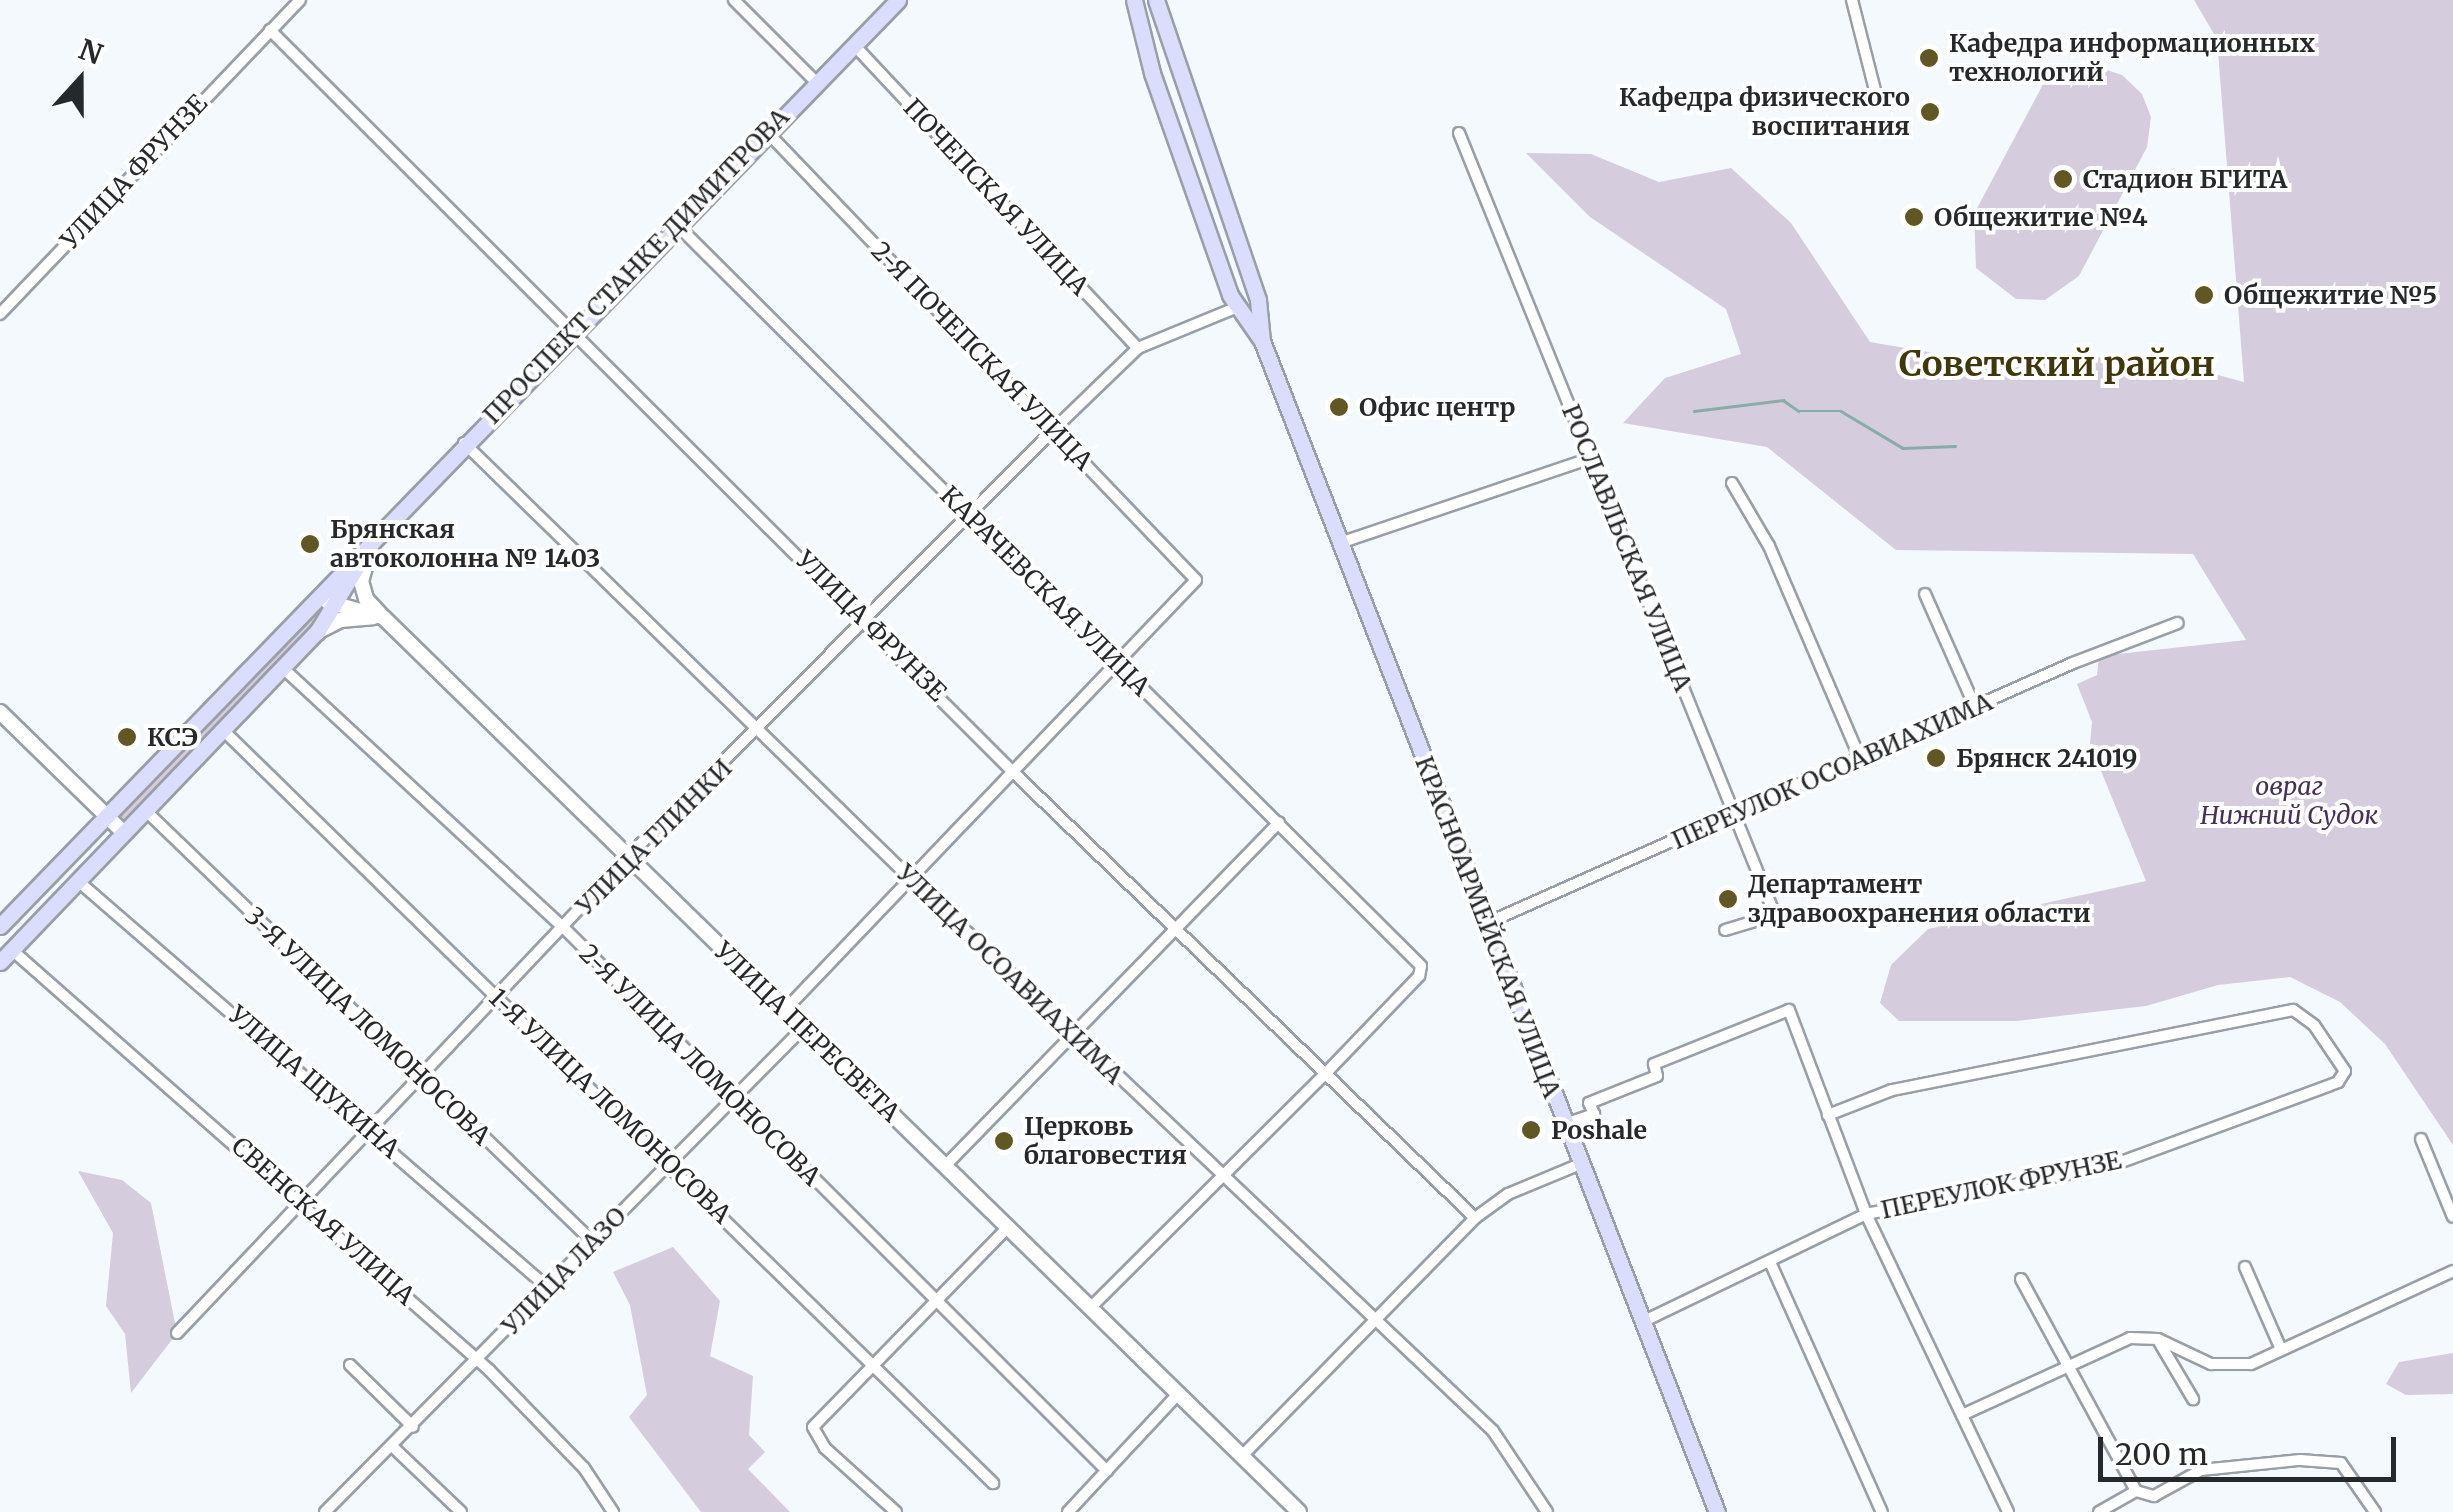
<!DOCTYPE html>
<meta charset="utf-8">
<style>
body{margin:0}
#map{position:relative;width:2453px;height:1512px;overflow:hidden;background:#f4f9fd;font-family:Merriweather,serif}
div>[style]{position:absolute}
.green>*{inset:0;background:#d5ccdd}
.stream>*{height:2.5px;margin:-1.25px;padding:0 1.25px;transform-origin:1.25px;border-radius:1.25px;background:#88ada9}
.roads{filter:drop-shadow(2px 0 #989fa6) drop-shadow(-2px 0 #989fa6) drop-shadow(0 2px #989fa6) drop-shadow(0 -2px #989fa6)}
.street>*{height:10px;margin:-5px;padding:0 5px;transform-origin:5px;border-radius:5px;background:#fff}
.secondary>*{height:14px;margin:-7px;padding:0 7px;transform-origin:7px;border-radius:7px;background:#fff}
.primary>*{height:15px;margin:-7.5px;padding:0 7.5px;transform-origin:7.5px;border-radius:7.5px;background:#daddfb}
.dots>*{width:28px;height:28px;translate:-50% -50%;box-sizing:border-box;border:5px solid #fff;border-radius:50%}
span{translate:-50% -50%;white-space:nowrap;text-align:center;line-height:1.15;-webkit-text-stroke:8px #fff;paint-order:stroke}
.poi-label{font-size:25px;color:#26292c;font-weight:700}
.left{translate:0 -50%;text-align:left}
.right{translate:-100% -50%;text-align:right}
.street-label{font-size:25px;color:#26292c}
.park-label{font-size:25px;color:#463057;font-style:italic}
.district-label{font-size:35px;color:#3f370d;font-weight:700}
.north{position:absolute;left:30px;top:30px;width:100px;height:100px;-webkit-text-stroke:8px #fff;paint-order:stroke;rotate:21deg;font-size:28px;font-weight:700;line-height:40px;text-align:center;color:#26292c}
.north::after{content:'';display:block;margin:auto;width:35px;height:45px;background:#26292c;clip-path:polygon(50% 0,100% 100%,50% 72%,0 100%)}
.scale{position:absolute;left:2098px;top:1437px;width:298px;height:45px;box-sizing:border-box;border:5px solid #26292c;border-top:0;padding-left:12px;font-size:30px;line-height:35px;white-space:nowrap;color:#26292c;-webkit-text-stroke:8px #fff;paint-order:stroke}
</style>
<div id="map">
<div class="green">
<i style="clip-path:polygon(2194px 0,2453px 0,2453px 1145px,2385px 1044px,2340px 1002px,2290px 977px,2218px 985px,2146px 1006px,2016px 1021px,1899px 1021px,1880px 1003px,1891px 965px,1928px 929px,2146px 881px,2090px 744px,2092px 722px,2077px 684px,2097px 675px,2099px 656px,2246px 640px,2193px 554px,1896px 550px,1767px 447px,1623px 423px,1665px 378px,1741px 354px,1726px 309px,1590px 217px,1526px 153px,1591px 154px,1659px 182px,1731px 168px,1791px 223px,1870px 342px,1969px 359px,2150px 357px,2244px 382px,2217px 39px)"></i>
<i style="clip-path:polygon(2098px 67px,2122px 75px,2142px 94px,2151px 117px,2147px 147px,2079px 276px,2045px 300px,2016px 299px,1976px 268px,1974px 214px,2049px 73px)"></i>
<i style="clip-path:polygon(312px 617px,315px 624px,123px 820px,120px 814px)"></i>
<i style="clip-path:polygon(78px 1171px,122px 1180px,151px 1203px,177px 1333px,131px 1393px,125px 1334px,106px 1306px,113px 1233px)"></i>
<i style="clip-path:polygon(673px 1247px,720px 1301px,710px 1356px,753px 1376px,749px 1435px,765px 1452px,748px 1469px,790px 1512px,701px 1512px,629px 1417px,647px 1395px,630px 1305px,613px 1272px)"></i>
<i style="clip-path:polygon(2453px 1353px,2453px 1394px,2406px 1395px,2386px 1384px,2399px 1362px)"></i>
</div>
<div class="stream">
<i style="left:1694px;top:411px;width:90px;rotate:-7deg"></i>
<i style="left:1783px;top:400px;width:19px;rotate:35deg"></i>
<i style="left:1799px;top:411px;width:42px"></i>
<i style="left:1841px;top:411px;width:72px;rotate:30.8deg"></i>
<i style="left:1903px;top:448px;width:52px;rotate:-2.2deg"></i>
</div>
<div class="roads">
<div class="street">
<i style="left:734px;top:0;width:116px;rotate:45deg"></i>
<i style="left:1852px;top:0;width:93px;rotate:75.7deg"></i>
<i style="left:270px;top:30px;width:1050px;rotate:44.96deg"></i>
<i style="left:1013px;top:772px;width:642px;rotate:43.99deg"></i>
<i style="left:854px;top:45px;width:415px;rotate:46.9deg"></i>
<i style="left:767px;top:132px;width:620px;rotate:46.24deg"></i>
<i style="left:1196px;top:580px;width:595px;rotate:133.71deg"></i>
<i style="left:1459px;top:133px;width:843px;rotate:68deg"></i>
<i style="left:1775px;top:915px;width:52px;rotate:163.3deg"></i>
<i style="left:677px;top:225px;width:1050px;rotate:44.88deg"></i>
<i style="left:1421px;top:966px;width:10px;rotate:101deg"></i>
<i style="left:1419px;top:976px;width:133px;rotate:133.8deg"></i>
<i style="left:1327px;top:1072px;width:334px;rotate:135.1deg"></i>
<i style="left:0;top:314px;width:434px;rotate:-46.3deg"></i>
<i style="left:464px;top:443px;width:624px;rotate:44.29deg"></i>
<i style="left:911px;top:879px;width:802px;rotate:43.48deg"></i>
<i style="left:1493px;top:1431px;width:97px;rotate:56.3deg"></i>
<i style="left:1732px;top:483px;width:73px;rotate:59.6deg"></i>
<i style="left:1769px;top:546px;width:231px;rotate:66.8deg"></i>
<i style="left:1340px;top:543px;width:265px;rotate:-18.7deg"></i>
<i style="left:1925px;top:594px;width:124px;rotate:66.1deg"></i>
<i style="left:284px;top:669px;width:381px;rotate:42.8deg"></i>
<i style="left:564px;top:928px;width:768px;rotate:45deg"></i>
<i style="left:224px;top:731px;width:1076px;rotate:44.36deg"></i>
<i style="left:146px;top:811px;width:620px;rotate:43.95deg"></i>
<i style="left:78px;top:881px;width:620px;rotate:40.88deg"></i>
<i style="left:1487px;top:923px;width:641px;rotate:-23.93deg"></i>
<i style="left:2073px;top:663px;width:112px;rotate:-20.9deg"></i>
<i style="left:12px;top:950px;width:636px;rotate:41.36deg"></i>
<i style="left:489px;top:1370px;width:136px;rotate:45.9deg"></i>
<i style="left:584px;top:1468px;width:53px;rotate:56.6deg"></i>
<i style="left:1565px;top:1124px;width:31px;rotate:-19deg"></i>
<i style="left:1594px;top:1114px;width:12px;rotate:-114deg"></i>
<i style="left:1589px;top:1103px;width:73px;rotate:-21.7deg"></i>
<i style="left:1657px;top:1076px;width:12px;rotate:-104deg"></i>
<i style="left:1654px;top:1064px;width:145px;rotate:-21.8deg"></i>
<i style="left:1789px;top:1010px;width:218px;rotate:69.3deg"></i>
<i style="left:1866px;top:1214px;width:330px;rotate:64.5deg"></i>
<i style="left:2421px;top:1139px;width:84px;rotate:67.7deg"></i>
<i style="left:945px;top:1166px;width:479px;rotate:-45.8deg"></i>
<i style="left:1770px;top:1262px;width:274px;rotate:65.9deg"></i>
<i style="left:2245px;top:1267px;width:87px;rotate:66.4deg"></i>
<i style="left:2021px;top:1279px;width:241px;rotate:61.5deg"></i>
<i style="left:1642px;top:1322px;width:249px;rotate:-25.7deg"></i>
<i style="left:1866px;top:1214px;width:252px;rotate:-11.2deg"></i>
<i style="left:2113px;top:1165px;width:240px;rotate:-20.2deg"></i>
<i style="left:2338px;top:1082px;width:13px;rotate:-58deg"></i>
<i style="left:2345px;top:1071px;width:55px;rotate:-124deg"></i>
<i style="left:2314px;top:1025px;width:26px;rotate:-144deg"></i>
<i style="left:2293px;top:1010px;width:409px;rotate:168.7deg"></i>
<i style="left:1892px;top:1090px;width:69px;rotate:158.7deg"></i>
<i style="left:177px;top:1333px;width:656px;rotate:-46.54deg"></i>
<i style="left:628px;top:857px;width:602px;rotate:-45.13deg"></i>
<i style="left:1053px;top:430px;width:118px;rotate:-44deg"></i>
<i style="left:1138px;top:348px;width:105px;rotate:-22.4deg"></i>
<i style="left:2158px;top:1340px;width:69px;rotate:59.3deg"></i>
<i style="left:350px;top:1365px;width:88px;rotate:44.5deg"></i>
<i style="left:1962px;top:1415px;width:185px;rotate:-24.6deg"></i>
<i style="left:2130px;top:1338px;width:28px;rotate:2deg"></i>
<i style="left:2158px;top:1339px;width:59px;rotate:25.3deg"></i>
<i style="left:2211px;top:1364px;width:40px"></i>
<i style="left:2251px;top:1364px;width:222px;rotate:-24.7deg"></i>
<i style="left:393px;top:1447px;width:94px;rotate:43.7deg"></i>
<i style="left:1242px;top:1456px;width:333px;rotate:-45.6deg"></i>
<i style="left:1475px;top:1218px;width:41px;rotate:-36deg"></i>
<i style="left:1508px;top:1194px;width:78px;rotate:-22.6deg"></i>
<i style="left:325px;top:1512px;width:680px;rotate:-45.36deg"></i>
<i style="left:896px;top:1512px;width:96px;rotate:-138deg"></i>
<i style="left:825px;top:1448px;width:24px;rotate:-120deg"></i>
<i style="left:813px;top:1427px;width:278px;rotate:-45.7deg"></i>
<i style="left:1068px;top:1512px;width:161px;rotate:-47deg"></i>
<i style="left:2099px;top:1512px;width:43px;rotate:-29.6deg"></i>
<i style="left:2136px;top:1491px;width:19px;rotate:16deg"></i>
<i style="left:2154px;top:1496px;width:54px;rotate:-29deg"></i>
<i style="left:2201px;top:1470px;width:100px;rotate:-5.8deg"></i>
<i style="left:2300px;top:1460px;width:41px;rotate:4.2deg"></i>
<i style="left:2341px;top:1463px;width:60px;rotate:55.2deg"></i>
</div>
<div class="secondary">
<i style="left:372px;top:543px;width:40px;rotate:106deg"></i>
<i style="left:361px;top:581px;width:19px;rotate:74deg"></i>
<i style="left:366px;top:599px;width:26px;rotate:47deg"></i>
<i style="left:384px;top:618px;width:1279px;rotate:44.33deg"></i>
<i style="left:328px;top:602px;width:53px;rotate:15.4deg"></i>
<i style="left:317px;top:632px;width:27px;rotate:-27deg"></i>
<i style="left:341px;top:620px;width:32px;rotate:-5deg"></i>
<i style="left:0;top:712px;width:173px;rotate:44.3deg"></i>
</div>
<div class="primary">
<i style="left:1134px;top:0;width:75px;rotate:76.1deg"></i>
<i style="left:1152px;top:73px;width:235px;rotate:70.6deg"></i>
<i style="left:1230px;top:295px;width:56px;rotate:55.2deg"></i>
<i style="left:1156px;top:0;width:317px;rotate:71.2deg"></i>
<i style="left:1258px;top:300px;width:41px;rotate:84.4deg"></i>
<i style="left:1262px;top:341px;width:1256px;rotate:68.77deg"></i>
<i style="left:0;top:926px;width:1290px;rotate:-45.88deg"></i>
<i style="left:0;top:962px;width:458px;rotate:-46.2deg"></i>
<i style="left:317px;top:632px;width:81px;rotate:-58.7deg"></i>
</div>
</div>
<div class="dots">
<i style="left:1929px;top:58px;background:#615723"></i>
<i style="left:1930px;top:112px;background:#615723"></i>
<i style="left:2063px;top:179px;background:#615723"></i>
<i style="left:1914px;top:217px;background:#615723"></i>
<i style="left:2204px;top:295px;background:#615723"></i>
<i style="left:1339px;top:407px;background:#615723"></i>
<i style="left:310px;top:544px;background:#615723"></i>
<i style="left:127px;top:737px;background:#615723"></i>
<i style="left:1936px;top:758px;background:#615723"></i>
<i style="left:1728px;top:899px;background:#615723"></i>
<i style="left:1531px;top:1130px;background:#615723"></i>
<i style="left:1004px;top:1141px;background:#615723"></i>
</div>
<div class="poi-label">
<span class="left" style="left:1949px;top:58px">Кафедра информационных<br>технологий</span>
<span class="right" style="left:1910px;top:112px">Кафедра физического<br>воспитания</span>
<span class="left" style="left:2083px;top:179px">Стадион БГИТА</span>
<span class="left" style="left:1934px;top:217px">Общежитие №4</span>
<span class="left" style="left:2224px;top:295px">Общежитие №5</span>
<span class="left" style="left:1359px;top:407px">Офис центр</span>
<span class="left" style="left:330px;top:544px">Брянская<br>автоколонна № 1403</span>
<span class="left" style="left:147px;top:737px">КСЭ</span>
<span class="left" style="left:1956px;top:758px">Брянск 241019</span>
<span class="left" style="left:1748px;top:899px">Департамент<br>здравоохранения области</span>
<span class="left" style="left:1024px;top:1141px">Церковь<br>благовестия</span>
<span class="left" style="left:1551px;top:1130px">Poshale</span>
</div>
<div class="street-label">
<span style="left:134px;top:172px;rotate:-47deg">УЛИЦА ФРУНЗЕ</span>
<span style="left:996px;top:197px;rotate:47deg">ПОЧЕПСКАЯ УЛИЦА</span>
<span style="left:636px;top:266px;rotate:-46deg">ПРОСПЕКТ СТАНКЕ ДИМИТРОВА</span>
<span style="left:982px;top:356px;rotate:46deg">2-Я ПОЧЕПСКАЯ УЛИЦА</span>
<span style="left:1627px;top:548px;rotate:68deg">РОСЛАВЛЬСКАЯ УЛИЦА</span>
<span style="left:1045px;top:591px;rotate:45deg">КАРАЧЕВСКАЯ УЛИЦА</span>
<span style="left:871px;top:626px;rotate:45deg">УЛИЦА ФРУНЗЕ</span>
<span style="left:1832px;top:771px;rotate:-24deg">ПЕРЕУЛОК ОСОАВИАХИМА</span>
<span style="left:654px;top:837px;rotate:-45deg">УЛИЦА ГЛИНКИ</span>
<span style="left:1488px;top:927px;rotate:69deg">КРАСНОАРМЕЙСКАЯ УЛИЦА</span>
<span style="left:1010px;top:974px;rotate:44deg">УЛИЦА ОСОАВИАХИМА</span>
<span style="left:368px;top:1026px;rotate:44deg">3-Я УЛИЦА ЛОМОНОСОВА</span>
<span style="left:807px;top:1032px;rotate:44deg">УЛИЦА ПЕРЕСВЕТА</span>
<span style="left:700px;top:1065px;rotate:45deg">2-Я УЛИЦА ЛОМОНОСОВА</span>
<span style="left:314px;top:1082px;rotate:41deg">УЛИЦА ЩУКИНА</span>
<span style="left:610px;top:1106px;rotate:44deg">1-Я УЛИЦА ЛОМОНОСОВА</span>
<span style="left:2001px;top:1185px;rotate:-12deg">ПЕРЕУЛОК ФРУНЗЕ</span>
<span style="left:323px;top:1221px;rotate:42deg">СВЕНСКАЯ УЛИЦА</span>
<span style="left:564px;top:1271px;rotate:-46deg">УЛИЦА ЛАЗО</span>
</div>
<div class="park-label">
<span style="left:2289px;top:801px">овраг<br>Нижний Судок</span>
</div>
<div class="district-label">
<span style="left:2057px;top:364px">Советский район</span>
</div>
<div class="north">N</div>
<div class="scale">200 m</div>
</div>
